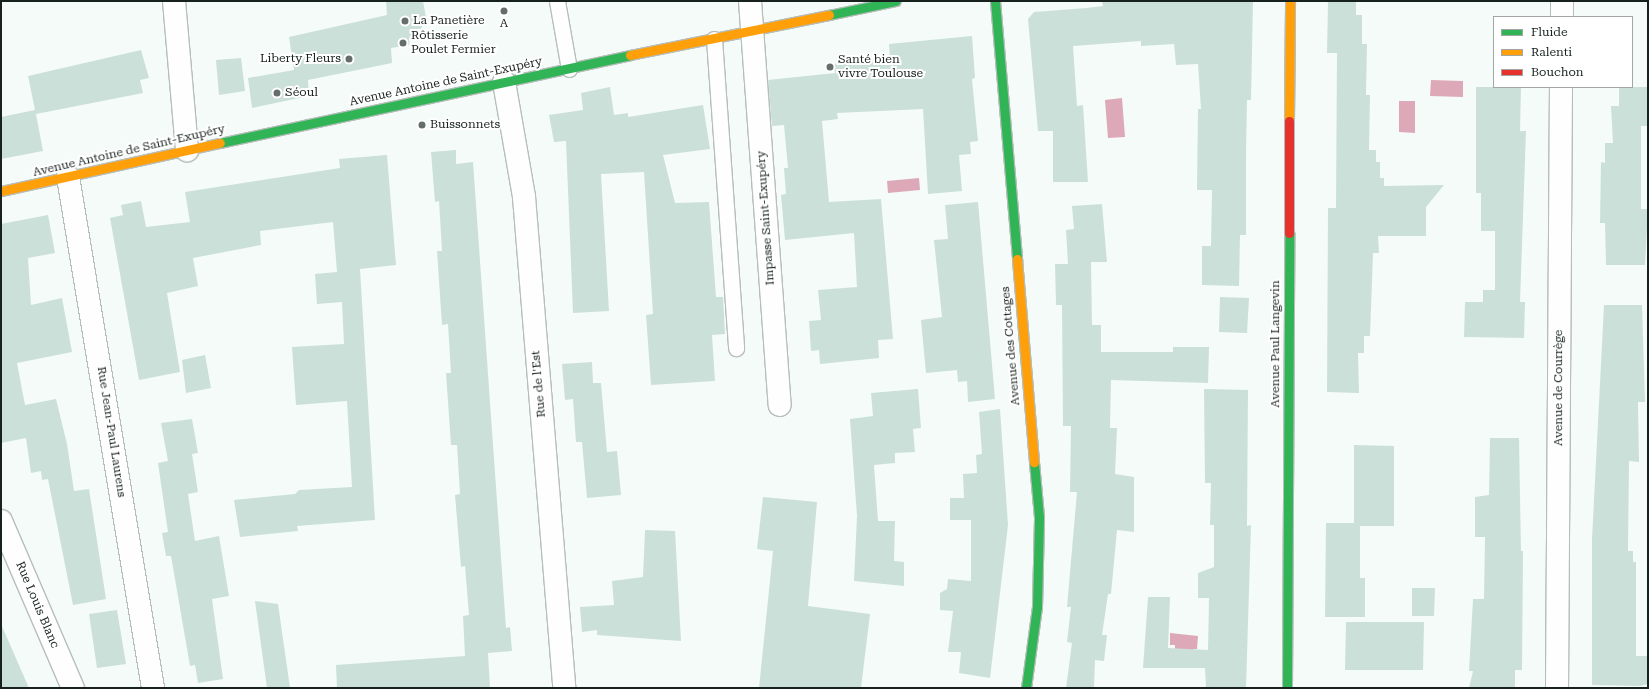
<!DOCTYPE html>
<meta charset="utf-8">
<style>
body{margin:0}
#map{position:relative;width:1649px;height:689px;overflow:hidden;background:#f5fbf9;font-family:"Roboto Serif",serif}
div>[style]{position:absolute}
.water>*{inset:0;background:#dda9b9}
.building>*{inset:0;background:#cbe0d9}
.roads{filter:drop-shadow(1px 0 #b6bebb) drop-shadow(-1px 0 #b6bebb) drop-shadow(0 1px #b6bebb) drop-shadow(0 -1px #b6bebb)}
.lane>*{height:15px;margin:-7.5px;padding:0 7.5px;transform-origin:7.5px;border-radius:7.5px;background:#fefefe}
.street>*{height:22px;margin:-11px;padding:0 11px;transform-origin:11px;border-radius:11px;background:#fefefe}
.fast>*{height:9px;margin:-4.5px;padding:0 4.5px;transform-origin:4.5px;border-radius:4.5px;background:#30b455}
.slow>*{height:9px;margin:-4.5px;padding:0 4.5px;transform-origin:4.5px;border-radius:4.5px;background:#ff9f0a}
.jam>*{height:9px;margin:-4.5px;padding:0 4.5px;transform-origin:4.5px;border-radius:4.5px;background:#e5322d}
.dots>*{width:11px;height:11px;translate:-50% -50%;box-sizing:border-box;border:2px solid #fff;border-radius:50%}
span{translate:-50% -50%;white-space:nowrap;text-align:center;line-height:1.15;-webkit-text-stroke:4px #fff;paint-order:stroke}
.poi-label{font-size:12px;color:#17221e}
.left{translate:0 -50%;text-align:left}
.right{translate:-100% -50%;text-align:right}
.street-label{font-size:12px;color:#17221e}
.frame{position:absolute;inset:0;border:2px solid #17221e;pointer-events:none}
.legend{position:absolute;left:1493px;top:16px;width:140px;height:72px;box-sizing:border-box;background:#fff;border:1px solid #a2a7a5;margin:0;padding:5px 7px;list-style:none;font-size:12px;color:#17221e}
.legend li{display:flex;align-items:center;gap:8px;height:20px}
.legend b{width:20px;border:1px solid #a2a7a5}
</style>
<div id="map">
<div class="water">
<i style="clip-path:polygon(1431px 80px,1463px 81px,1463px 97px,1430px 96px)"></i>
<i style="clip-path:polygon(1122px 98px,1125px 137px,1108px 138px,1105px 100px)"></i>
<i style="clip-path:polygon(1399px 101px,1415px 101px,1415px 133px,1399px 132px)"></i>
<i style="clip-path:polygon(919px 178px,920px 190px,888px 193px,887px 181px)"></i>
<i style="clip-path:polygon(1170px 633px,1198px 636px,1197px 649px,1193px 649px,1193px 655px,1175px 655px,1175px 645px,1170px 645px)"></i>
</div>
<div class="building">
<i style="clip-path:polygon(386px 1px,423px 1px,426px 17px,418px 36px,409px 39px,410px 45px,391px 48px,392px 63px,308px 80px,309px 96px,252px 108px,248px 78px,294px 70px,289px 37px,387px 15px)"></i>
<i style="clip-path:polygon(1120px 1px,1253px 1px,1251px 100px,1247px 100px,1246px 155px,1246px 235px,1240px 235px,1239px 286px,1202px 285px,1202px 246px,1211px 246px,1212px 190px,1197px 190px,1198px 109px,1201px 109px,1198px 64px,1176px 65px,1174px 44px,1141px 46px,1141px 41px,1073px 46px,1077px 106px,1083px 105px,1088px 182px,1053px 182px,1053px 131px,1038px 131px,1028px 19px,1034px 12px,1086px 8px,1103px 6px,1102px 2px)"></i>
<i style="clip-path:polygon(1328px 1px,1356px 1px,1356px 15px,1362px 15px,1362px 44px,1367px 44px,1366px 95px,1370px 95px,1369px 150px,1376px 150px,1376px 162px,1380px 162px,1380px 178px,1384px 178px,1384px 186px,1444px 185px,1426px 207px,1426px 236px,1378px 236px,1379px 253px,1373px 253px,1370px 336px,1364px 336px,1364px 353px,1358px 353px,1359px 393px,1327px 392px,1328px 208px,1336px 208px,1337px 53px,1327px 53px)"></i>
<i style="clip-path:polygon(972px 36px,975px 78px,972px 79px,978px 141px,970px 142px,971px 154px,959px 155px,962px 191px,928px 194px,923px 109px,837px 113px,838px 119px,822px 121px,829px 202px,881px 199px,893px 339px,878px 340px,879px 358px,820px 364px,819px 350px,811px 351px,809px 321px,821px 320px,818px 290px,857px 287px,854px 233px,785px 240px,781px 195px,786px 194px,784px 168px,788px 168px,784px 125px,772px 126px,768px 80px,835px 73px,834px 64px,890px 59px,889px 44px)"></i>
<i style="clip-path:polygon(141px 50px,149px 78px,140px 80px,143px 93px,36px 114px,43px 151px,1px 159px,1px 117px,35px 110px,28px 76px)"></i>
<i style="clip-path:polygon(241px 58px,245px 91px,219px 95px,216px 60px)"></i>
<i style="clip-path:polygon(610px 87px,614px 115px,628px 113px,628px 117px,703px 105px,710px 149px,663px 155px,675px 203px,709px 202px,716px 297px,723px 297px,725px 334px,712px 335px,715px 381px,651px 385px,646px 315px,653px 314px,644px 172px,601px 174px,609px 311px,573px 313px,566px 141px,554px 142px,549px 115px,583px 110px,581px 93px)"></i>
<i style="clip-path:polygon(1476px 87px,1521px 87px,1520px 131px,1526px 131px,1520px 302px,1525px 302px,1524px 338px,1464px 337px,1465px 302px,1483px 302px,1483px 290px,1495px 290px,1495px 231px,1481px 231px,1481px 193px,1476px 193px)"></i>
<i style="clip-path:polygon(1619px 87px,1648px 87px,1648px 126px,1641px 126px,1641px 209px,1648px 209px,1645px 265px,1606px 265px,1605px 223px,1600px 223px,1601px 162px,1605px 163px,1605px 143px,1613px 143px,1611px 106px,1619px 106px)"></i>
<i style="clip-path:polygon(456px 150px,456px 164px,473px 162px,506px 628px,510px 627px,512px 651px,488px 653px,490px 688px,337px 688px,336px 665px,465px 656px,463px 616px,469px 615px,465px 566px,461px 567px,455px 495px,460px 494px,457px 445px,451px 445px,446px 373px,451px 373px,448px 324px,442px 325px,437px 251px,442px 251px,439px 201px,435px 202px,431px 152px)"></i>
<i style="clip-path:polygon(387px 155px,396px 265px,360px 269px,375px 520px,297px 526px,298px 531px,240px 537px,234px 500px,295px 494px,299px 490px,352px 487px,347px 401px,296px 405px,292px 347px,344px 344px,342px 302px,317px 304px,315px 274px,337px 272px,333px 222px,260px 231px,261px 245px,193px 258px,198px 286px,167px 293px,180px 372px,139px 380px,110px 218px,123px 215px,121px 205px,141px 201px,146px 227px,190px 222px,185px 192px,340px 168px,339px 159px)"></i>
<i style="clip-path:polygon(978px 202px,995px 399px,968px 402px,967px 381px,958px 382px,957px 370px,926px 373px,921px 320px,942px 317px,934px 240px,948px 239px,945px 205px)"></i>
<i style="clip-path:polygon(1102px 204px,1107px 262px,1091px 262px,1092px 325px,1101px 325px,1101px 352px,1173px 352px,1173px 347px,1209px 347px,1208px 383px,1111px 380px,1110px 428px,1117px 428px,1115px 474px,1134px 477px,1134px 532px,1117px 530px,1111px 594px,1108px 594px,1102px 635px,1107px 635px,1104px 661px,1095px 660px,1094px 688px,1066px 688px,1072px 643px,1067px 642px,1071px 607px,1067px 607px,1077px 492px,1070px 492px,1071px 426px,1063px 426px,1062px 305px,1056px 305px,1055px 264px,1068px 264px,1066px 230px,1074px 229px,1072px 206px)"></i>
<i style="clip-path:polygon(48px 215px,55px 253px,28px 258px,31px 305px,62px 298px,72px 352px,17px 363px,25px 405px,56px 399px,67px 444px,74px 491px,89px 489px,106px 599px,73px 605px,48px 479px,42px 480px,41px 471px,31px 473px,26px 438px,1px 443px,1px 224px)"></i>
<i style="clip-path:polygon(1220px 297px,1249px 298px,1247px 333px,1219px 332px)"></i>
<i style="clip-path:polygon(1604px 305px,1642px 305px,1645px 402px,1638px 402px,1639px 462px,1629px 461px,1628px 551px,1633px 551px,1633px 562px,1636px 562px,1636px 656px,1648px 656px,1648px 684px,1640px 686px,1592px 685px,1592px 539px)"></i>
<i style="clip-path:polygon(205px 355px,211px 388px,186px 393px,182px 360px)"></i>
<i style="clip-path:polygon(592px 362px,593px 383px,601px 383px,607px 452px,617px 451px,621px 495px,587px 498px,582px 442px,576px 442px,573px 399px,565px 400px,562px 364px)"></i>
<i style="clip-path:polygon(918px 389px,921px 428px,913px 429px,915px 452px,895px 453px,895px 463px,874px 465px,878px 521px,895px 521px,894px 561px,904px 562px,904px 586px,854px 581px,857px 516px,850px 419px,873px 416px,871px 393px)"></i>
<i style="clip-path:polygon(1204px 389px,1248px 390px,1247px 526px,1251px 525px,1246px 688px,1206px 688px,1205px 668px,1143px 668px,1148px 597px,1170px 597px,1168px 648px,1208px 650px,1209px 598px,1198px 598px,1198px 573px,1214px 567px,1214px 525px,1210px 525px,1211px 483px,1205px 483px)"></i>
<i style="clip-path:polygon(1000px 409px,1008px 525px,990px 678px,959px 673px,961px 652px,948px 652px,953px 611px,940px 610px,940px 593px,947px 589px,948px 579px,971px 581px,971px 520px,950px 520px,950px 498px,964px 498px,963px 474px,977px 473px,976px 455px,982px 454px,979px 412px)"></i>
<i style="clip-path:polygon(192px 419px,198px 453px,192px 454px,198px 492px,188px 494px,195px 541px,219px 536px,229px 596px,212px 599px,223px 679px,198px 683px,195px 665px,190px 666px,171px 556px,166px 556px,162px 533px,168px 532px,158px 463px,168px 461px,161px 423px)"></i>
<i style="clip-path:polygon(1490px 438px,1519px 438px,1521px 551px,1523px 551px,1522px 670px,1515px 670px,1515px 688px,1469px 688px,1473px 671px,1469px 671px,1473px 599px,1484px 599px,1485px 537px,1475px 537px,1475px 497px,1489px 495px)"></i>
<i style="clip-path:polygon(1354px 445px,1394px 446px,1394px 526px,1360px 526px,1360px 578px,1365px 578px,1365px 617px,1325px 617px,1326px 523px,1354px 523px)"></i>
<i style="clip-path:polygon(763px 497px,817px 502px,808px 606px,870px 614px,861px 688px,759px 688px,773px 551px,757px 549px)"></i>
<i style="clip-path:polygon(645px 530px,675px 531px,681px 641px,597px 635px,597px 630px,582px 632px,580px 607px,614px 605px,612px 581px,643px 577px)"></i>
<i style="clip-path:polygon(1412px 588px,1435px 588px,1434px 616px,1412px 616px)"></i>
<i style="clip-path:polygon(255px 601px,278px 604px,290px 688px,267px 688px)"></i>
<i style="clip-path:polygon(117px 610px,126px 664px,97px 668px,89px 614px)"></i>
<i style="clip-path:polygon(1346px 622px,1424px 622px,1423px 670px,1345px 670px)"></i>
<i style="clip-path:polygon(1px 624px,29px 688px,1px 688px)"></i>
</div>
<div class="roads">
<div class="lane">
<i style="left:557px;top:1px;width:69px;rotate:80deg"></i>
<i style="left:714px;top:39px;width:310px;rotate:85.9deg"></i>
</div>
<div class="street">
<i style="left:174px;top:1px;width:150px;rotate:85deg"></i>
<i style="left:750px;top:1px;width:405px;rotate:85.8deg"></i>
<i style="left:1562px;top:17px;width:16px;rotate:-90deg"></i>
<i style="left:504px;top:82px;width:117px;rotate:80.1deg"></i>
<i style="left:524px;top:197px;width:493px;rotate:85.3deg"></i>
<i style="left:68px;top:177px;width:518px;rotate:80.56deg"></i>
<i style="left:1px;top:521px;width:182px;rotate:66.7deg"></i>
<i style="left:1557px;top:688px;width:601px;rotate:-89.62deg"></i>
</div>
<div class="fast">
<i style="left:995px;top:1px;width:259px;rotate:85.1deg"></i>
<i style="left:829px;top:15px;width:68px;rotate:-11.8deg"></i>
<i style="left:220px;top:143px;width:419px;rotate:-12.1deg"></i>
<i style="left:1026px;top:688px;width:82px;rotate:-82.3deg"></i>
<i style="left:1037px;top:607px;width:90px;rotate:-88.7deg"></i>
<i style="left:1039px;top:517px;width:55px;rotate:-95.2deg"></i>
<i style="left:1287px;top:688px;width:455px;rotate:-89.7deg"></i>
</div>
<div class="slow">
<i style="left:630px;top:55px;width:203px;rotate:-11.4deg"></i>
<i style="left:1289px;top:121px;width:120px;rotate:-89.5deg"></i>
<i style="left:1px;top:191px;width:224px;rotate:-12.4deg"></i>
<i style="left:1017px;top:259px;width:204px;rotate:85.2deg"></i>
</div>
<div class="jam">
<i style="left:1289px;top:233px;width:112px;rotate:-90deg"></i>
</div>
</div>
<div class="dots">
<i style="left:504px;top:11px;background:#656e6b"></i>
<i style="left:405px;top:21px;background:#656e6b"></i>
<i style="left:403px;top:43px;background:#656e6b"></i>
<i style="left:349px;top:59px;background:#656e6b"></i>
<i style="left:830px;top:67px;background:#656e6b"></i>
<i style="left:277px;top:93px;background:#656e6b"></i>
<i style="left:422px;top:125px;background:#656e6b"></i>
</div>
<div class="poi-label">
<span class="left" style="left:413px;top:21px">La Panetière</span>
<span style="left:504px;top:24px">A</span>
<span class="left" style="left:411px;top:43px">Rôtisserie<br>Poulet Fermier</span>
<span class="right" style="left:341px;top:59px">Liberty Fleurs</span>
<span class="left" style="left:838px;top:67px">Santé bien<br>vivre Toulouse</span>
<span class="left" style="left:285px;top:93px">Séoul</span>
<span class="left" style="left:430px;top:125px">Buissonnets</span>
</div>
<div class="street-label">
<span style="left:446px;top:82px;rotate:-12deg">Avenue Antoine de Saint-Exupéry</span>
<span style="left:129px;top:151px;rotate:-13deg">Avenue Antoine de Saint-Exupéry</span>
<span style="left:766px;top:218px;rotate:-94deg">Impasse Saint-Exupéry</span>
<span style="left:1276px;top:344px;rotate:-90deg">Avenue Paul Langevin</span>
<span style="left:1011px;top:346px;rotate:-95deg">Avenue des Cottages</span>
<span style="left:539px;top:384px;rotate:-95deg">Rue de l'Est</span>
<span style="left:1559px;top:388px;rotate:-90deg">Avenue de Courrège</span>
<span style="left:111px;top:432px;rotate:81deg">Rue Jean-Paul Laurens</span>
<span style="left:37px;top:605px;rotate:67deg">Rue Louis Blanc</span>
</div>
<div class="frame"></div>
<ul class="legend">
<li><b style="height:5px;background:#30b455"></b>Fluide</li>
<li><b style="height:5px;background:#ff9f0a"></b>Ralenti</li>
<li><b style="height:5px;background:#e5322d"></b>Bouchon</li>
</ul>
</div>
